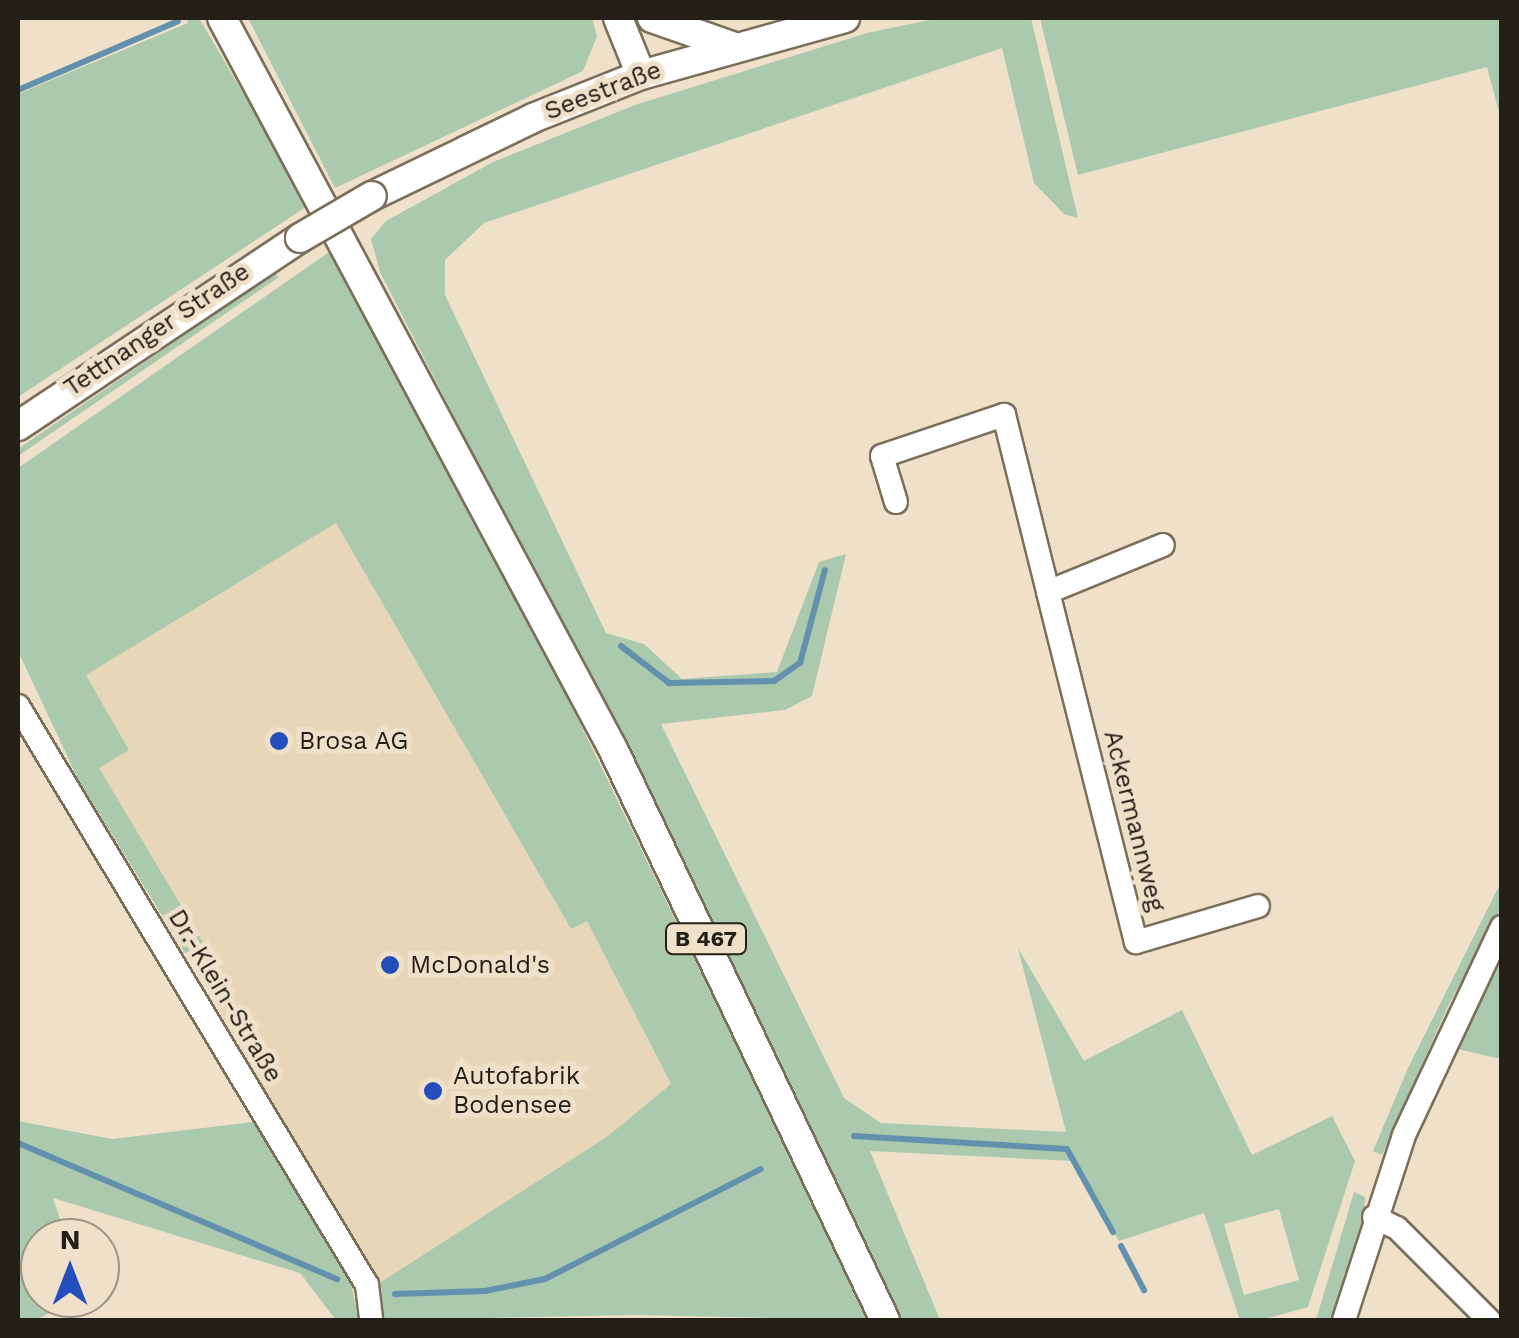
<!DOCTYPE html>
<meta charset="utf-8">
<style>
body{margin:0}
#map{position:relative;width:1519px;height:1338px;overflow:hidden;background:#efe1c9;font-family:"Work Sans",sans-serif}
div>[style]{position:absolute}
.built>*{inset:0;background:#e8d6b8}
.green>*{inset:0;background:#abc9ac}
.stream>*{height:6px;margin:-3px;padding:0 3px;transform-origin:3px;border-radius:3px;background:#6391ad}
.roads{filter:drop-shadow(2px 0 #7c6f5a) drop-shadow(-2px 0 #7c6f5a) drop-shadow(0 2px #7c6f5a) drop-shadow(0 -2px #7c6f5a)}
.minor>*{height:22px;margin:-11px;padding:0 11px;transform-origin:11px;border-radius:11px;background:#fff}
.major>*{height:28px;margin:-14px;padding:0 14px;transform-origin:14px;border-radius:14px;background:#fff}
.bridges{filter:drop-shadow(2px 0 #7c6f5a) drop-shadow(-2px 0 #7c6f5a) drop-shadow(0 2px #7c6f5a) drop-shadow(0 -2px #7c6f5a)}
.major-bridge>*{height:28px;margin:-14px;padding:0 14px;transform-origin:14px;border-radius:14px;background:#fff}
.dots>*{width:28px;height:28px;translate:-50% -50%;box-sizing:border-box;border:5px solid #efe1c9;border-radius:50%}
span{translate:-50% -50%;white-space:nowrap;text-align:center;line-height:1.15;-webkit-text-stroke:10px #efe1c9;paint-order:stroke}
.shield-label span{padding:2px 8px;background:#efe1c9;border:2px solid;border-radius:8px;-webkit-text-stroke-width:0}
.shield-label{font-size:22px;color:#252017;font-weight:700}
.street-label{font-size:25px;color:#252017}
.poi-label{font-size:25px;color:#252017}
.left{translate:0 -50%;text-align:left}
.frame{position:absolute;inset:0;border:20px solid #252017;pointer-events:none}
.north{position:absolute;left:20px;top:1218px;width:100px;height:100px;box-sizing:border-box;background:#efe1c9;border:2px solid #9e9482;border-radius:50%;rotate:0deg;font-size:28px;font-weight:700;line-height:40px;text-align:center;color:#252017}
.north::after{content:'';display:block;margin:auto;width:35px;height:45px;background:#244ebc;clip-path:polygon(50% 0,100% 100%,50% 72%,0 100%)}
</style>
<div id="map">
<div class="built">
<i style="clip-path:polygon(336px 523px,570px 928px,587px 920px,671px 1085px,608px 1136px,378px 1284px,196px 971px,205px 971px,98px 767px,85px 675px)"></i>
</div>
<div class="green">
<i style="clip-path:polygon(186px 18px,199px 18px,309px 205px,18px 397px,18px 94px,188px 23px)"></i>
<i style="clip-path:polygon(248px 18px,592px 18px,597px 36px,583px 71px,335px 188px)"></i>
<i style="clip-path:polygon(evenodd,939px 18px,1031px 18px,1078px 218px,1064px 214px,1034px 183px,1002px 48px,484px 223px,445px 260px,445px 295px,606px 633px,644px 644px,682px 679px,777px 672px,819px 562px,846px 554px,812px 696px,785px 710px,661px 724px,844px 1098px,881px 1123px,1066px 1132px,1018px 948px,1084px 1061px,1182px 1010px,1252px 1155px,1332px 1116px,1355px 1161px,1308px 1307px,1261px 1320px,1240px 1320px,1204px 1213px,1119px 1241px,1074px 1161px,870px 1151px,940px 1320px,900px 1320px,727px 950px,380px 272px,371px 239px,386px 221px,493px 162px,635px 105px,867px 33px,939px 18px,1279px 1209px,1299px 1280px,1244px 1295px,1224px 1224px,1279px 1209px)"></i>
<i style="clip-path:polygon(1040px 18px,1501px 18px,1501px 120px,1487px 67px,1078px 175px)"></i>
<i style="clip-path:polygon(332px 250px,504px 567px,870px 1320px,636px 1315px,382px 1320px,378px 1284px,608px 1136px,671px 1084px,587px 921px,571px 929px,336px 523px,86px 675px,129px 750px,99px 768px,216px 964px,196px 971px,78px 779px,18px 651px,18px 468px)"></i>
<i style="clip-path:polygon(275px 273px,279px 277px,18px 456px,18px 449px)"></i>
<i style="clip-path:polygon(1501px 882px,1501px 908px,1448px 1006px,1382px 1155px,1373px 1151px,1408px 1068px)"></i>
<i style="clip-path:polygon(1501px 951px,1501px 1059px,1453px 1048px)"></i>
<i style="clip-path:polygon(18px 1121px,112px 1139px,253px 1122px,349px 1275px,359px 1320px,336px 1320px,300px 1273px,53px 1198px,66px 1238px,40px 1238px,40px 1298px,79px 1298px,36px 1320px,18px 1320px)"></i>
<i style="clip-path:polygon(1354px 1192px,1365px 1197px,1364px 1213px,1333px 1320px,1316px 1320px)"></i>
</div>
<div class="stream">
<i style="left:18px;top:90px;width:174px;rotate:-23.3deg"></i>
<i style="left:621px;top:646px;width:61px;rotate:37.6deg"></i>
<i style="left:669px;top:683px;width:105px;rotate:-1.1deg"></i>
<i style="left:774px;top:681px;width:32px;rotate:-35deg"></i>
<i style="left:800px;top:663px;width:96px;rotate:-75deg"></i>
<i style="left:854px;top:1136px;width:213px;rotate:3.5deg"></i>
<i style="left:1067px;top:1149px;width:95px;rotate:61deg"></i>
<i style="left:18px;top:1143px;width:347px;rotate:23.1deg"></i>
<i style="left:1121px;top:1246px;width:50px;rotate:62.4deg"></i>
<i style="left:395px;top:1294px;width:90px;rotate:-1.9deg"></i>
<i style="left:485px;top:1291px;width:61px;rotate:-11.3deg"></i>
<i style="left:545px;top:1279px;width:242px;rotate:-27deg"></i>
</div>
<div class="roads">
<div class="minor">
<i style="left:896px;top:502px;width:48px;rotate:-106.9deg"></i>
<i style="left:882px;top:456px;width:129px;rotate:-18.6deg"></i>
<i style="left:1004px;top:415px;width:182px;rotate:76deg"></i>
<i style="left:1048px;top:592px;width:124px;rotate:-22.2deg"></i>
<i style="left:1048px;top:592px;width:361px;rotate:75.9deg"></i>
<i style="left:1136px;top:942px;width:127px;rotate:-16.4deg"></i>
<i style="left:18px;top:706px;width:676px;rotate:58.92deg"></i>
<i style="left:367px;top:1285px;width:35px;rotate:83deg"></i>
<i style="left:1374px;top:1217px;width:25px;rotate:26deg"></i>
<i style="left:1397px;top:1228px;width:130px;rotate:45deg"></i>
<i style="left:1344px;top:1320px;width:194px;rotate:-72deg"></i>
<i style="left:1404px;top:1135px;width:230px;rotate:-64.8deg"></i>
</div>
<div class="major">
<i style="left:222px;top:18px;width:829px;rotate:61.86deg"></i>
<i style="left:613px;top:749px;width:632px;rotate:64.53deg"></i>
<i style="left:618px;top:18px;width:61px;rotate:68deg"></i>
<i style="left:652px;top:18px;width:85px;rotate:19.3deg"></i>
<i style="left:372px;top:196px;width:179px;rotate:-25.8deg"></i>
<i style="left:533px;top:118px;width:116px;rotate:-21.7deg"></i>
<i style="left:641px;top:75px;width:212px;rotate:-15.6deg"></i>
<i style="left:18px;top:426px;width:339px;rotate:-33.7deg"></i>
</div>
</div>
<div class="bridges">
<div class="major-bridge">
<i style="left:300px;top:238px;width:83px;rotate:-30.3deg"></i>
</div>
</div>
<div class="dots">
<i style="left:279px;top:741px;background:#244ebc"></i>
<i style="left:390px;top:965px;background:#244ebc"></i>
<i style="left:433px;top:1091px;background:#244ebc"></i>
</div>
<div class="shield-label">
<span style="left:706px;top:939px">B 467</span>
</div>
<div class="street-label">
<span style="left:603px;top:91px;rotate:-21deg">Seestraße</span>
<span style="left:157px;top:330px;rotate:-34deg">Tettnanger Straße</span>
<span style="left:1134px;top:821px;rotate:76deg">Ackermannweg</span>
<span style="left:225px;top:996px;rotate:59deg">Dr.-Klein-Straße</span>
</div>
<div class="poi-label">
<span class="left" style="left:299px;top:741px">Brosa AG</span>
<span class="left" style="left:410px;top:965px">McDonald's</span>
<span class="left" style="left:453px;top:1091px">Autofabrik<br>Bodensee</span>
</div>
<div class="frame"></div>
<div class="north">N</div>
</div>
